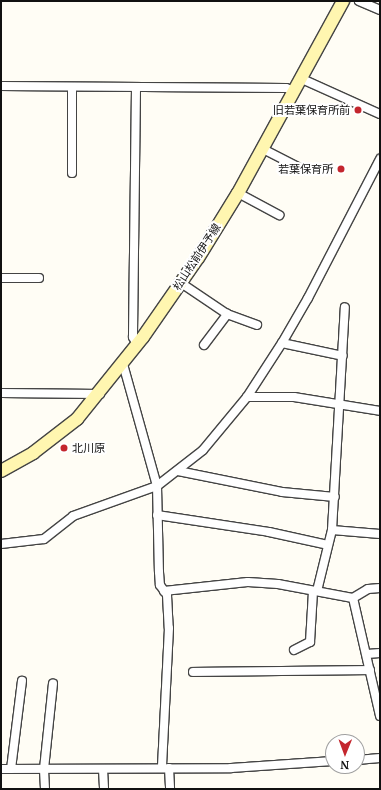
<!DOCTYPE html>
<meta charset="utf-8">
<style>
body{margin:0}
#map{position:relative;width:381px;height:790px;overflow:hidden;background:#fffdf5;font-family:Merriweather,"Noto Sans JP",serif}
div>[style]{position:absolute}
.roads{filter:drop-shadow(1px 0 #444) drop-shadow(-1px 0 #444) drop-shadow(0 1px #444) drop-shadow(0 -1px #444)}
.street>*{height:8px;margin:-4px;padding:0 4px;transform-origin:4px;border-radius:4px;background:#fff}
.secondary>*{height:12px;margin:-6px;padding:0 6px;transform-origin:6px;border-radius:6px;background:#fff6b0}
.dots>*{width:11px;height:11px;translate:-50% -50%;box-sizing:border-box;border:2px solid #fff;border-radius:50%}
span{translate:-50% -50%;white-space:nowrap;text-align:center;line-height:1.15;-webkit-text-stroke:4px #fff;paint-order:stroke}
.poi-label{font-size:11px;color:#111}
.right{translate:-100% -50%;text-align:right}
.left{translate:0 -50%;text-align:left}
.street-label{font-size:11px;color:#111}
.frame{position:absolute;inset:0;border:2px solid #111;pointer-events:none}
.north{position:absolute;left:325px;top:734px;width:40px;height:40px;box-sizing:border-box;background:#fff;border:1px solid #a0a0a0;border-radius:50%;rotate:181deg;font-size:11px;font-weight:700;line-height:16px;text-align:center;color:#111}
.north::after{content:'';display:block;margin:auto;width:14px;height:18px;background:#c4262e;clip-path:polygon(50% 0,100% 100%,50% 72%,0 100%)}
</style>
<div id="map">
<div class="roads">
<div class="street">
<i style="left:359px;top:1px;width:23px;rotate:23deg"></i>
<i style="left:302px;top:79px;width:85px;rotate:24.2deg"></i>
<i style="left:1px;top:86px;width:285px;rotate:0.4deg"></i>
<i style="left:286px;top:88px;width:9px;rotate:18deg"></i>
<i style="left:72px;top:87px;width:86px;rotate:90deg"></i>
<i style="left:136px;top:88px;width:249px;rotate:90.7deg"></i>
<i style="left:133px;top:337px;width:9px;rotate:63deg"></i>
<i style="left:263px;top:149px;width:46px;rotate:27.1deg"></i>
<i style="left:238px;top:193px;width:47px;rotate:28.2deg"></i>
<i style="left:1px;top:278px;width:38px"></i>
<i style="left:181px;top:283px;width:55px;rotate:34deg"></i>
<i style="left:227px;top:314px;width:32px;rotate:20deg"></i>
<i style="left:282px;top:343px;width:62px;rotate:12deg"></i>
<i style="left:204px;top:345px;width:39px;rotate:-53deg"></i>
<i style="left:123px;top:364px;width:127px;rotate:74.4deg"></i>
<i style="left:157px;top:486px;width:86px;rotate:88.7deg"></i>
<i style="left:159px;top:572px;width:13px;rotate:86deg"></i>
<i style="left:160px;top:585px;width:12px;rotate:55deg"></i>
<i style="left:167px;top:595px;width:33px;rotate:87deg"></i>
<i style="left:169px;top:628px;width:140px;rotate:92.9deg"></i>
<i style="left:1px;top:393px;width:99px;rotate:0.6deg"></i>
<i style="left:247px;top:397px;width:47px"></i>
<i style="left:294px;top:397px;width:87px;rotate:9.2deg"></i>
<i style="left:178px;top:471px;width:106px;rotate:11.4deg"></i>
<i style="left:282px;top:492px;width:53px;rotate:5.4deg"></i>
<i style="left:157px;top:515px;width:113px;rotate:8.6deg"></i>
<i style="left:269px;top:532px;width:60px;rotate:12.4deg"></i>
<i style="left:332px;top:530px;width:48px;rotate:4.8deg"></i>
<i style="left:1px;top:544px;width:43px;rotate:-6.6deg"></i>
<i style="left:44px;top:539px;width:37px;rotate:-38deg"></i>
<i style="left:73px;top:516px;width:89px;rotate:-19.7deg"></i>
<i style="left:157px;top:486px;width:58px;rotate:-38deg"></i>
<i style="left:203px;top:450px;width:69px;rotate:-50.3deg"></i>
<i style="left:247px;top:397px;width:64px;rotate:-57.1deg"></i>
<i style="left:282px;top:343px;width:52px;rotate:-60deg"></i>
<i style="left:308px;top:298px;width:157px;rotate:-62.6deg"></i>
<i style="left:164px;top:591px;width:84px;rotate:-6.1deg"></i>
<i style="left:248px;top:582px;width:30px;rotate:4deg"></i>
<i style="left:278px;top:584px;width:76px;rotate:10.6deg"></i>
<i style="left:353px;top:598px;width:121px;rotate:77.1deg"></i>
<i style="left:317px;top:591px;width:63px;rotate:-76.2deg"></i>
<i style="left:332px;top:530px;width:223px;rotate:-86.7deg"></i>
<i style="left:353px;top:598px;width:17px;rotate:-31deg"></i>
<i style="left:368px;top:589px;width:12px;rotate:-5deg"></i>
<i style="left:294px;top:650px;width:18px;rotate:-27deg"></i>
<i style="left:310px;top:642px;width:51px;rotate:-86.6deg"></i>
<i style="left:367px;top:654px;width:13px;rotate:-4deg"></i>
<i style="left:193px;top:672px;width:177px;rotate:-0.6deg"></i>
<i style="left:357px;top:760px;width:23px;rotate:-5deg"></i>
<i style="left:169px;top:768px;width:21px;rotate:87deg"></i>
<i style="left:1px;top:769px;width:230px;rotate:-0.2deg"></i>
<i style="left:231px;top:768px;width:102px;rotate:-3.9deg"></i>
<i style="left:11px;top:769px;width:89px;rotate:-82.9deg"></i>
<i style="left:103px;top:769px;width:20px;rotate:87deg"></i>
<i style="left:45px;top:789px;width:20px;rotate:-93deg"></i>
<i style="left:44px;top:769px;width:86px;rotate:-84deg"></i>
</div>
<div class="secondary">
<i style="left:1px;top:471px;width:37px;rotate:-29deg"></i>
<i style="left:33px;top:453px;width:56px;rotate:-37.7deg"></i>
<i style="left:77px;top:419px;width:105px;rotate:-51.2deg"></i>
<i style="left:143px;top:337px;width:96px;rotate:-55.2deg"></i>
<i style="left:198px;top:258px;width:76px;rotate:-58.4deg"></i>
<i style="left:238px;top:193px;width:219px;rotate:-61.3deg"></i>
</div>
</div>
<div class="dots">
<i style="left:358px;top:110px;background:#c4262e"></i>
<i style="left:341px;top:169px;background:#c4262e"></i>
<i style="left:64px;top:448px;background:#c4262e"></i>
</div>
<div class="poi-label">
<span class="right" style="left:350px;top:110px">旧若葉保育所前</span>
<span class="right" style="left:333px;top:169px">若葉保育所</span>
<span class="left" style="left:72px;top:448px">北川原</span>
</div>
<div class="street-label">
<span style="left:197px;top:257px;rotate:-57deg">松山松前伊予線</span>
</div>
<div class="frame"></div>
<div class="north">N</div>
</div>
